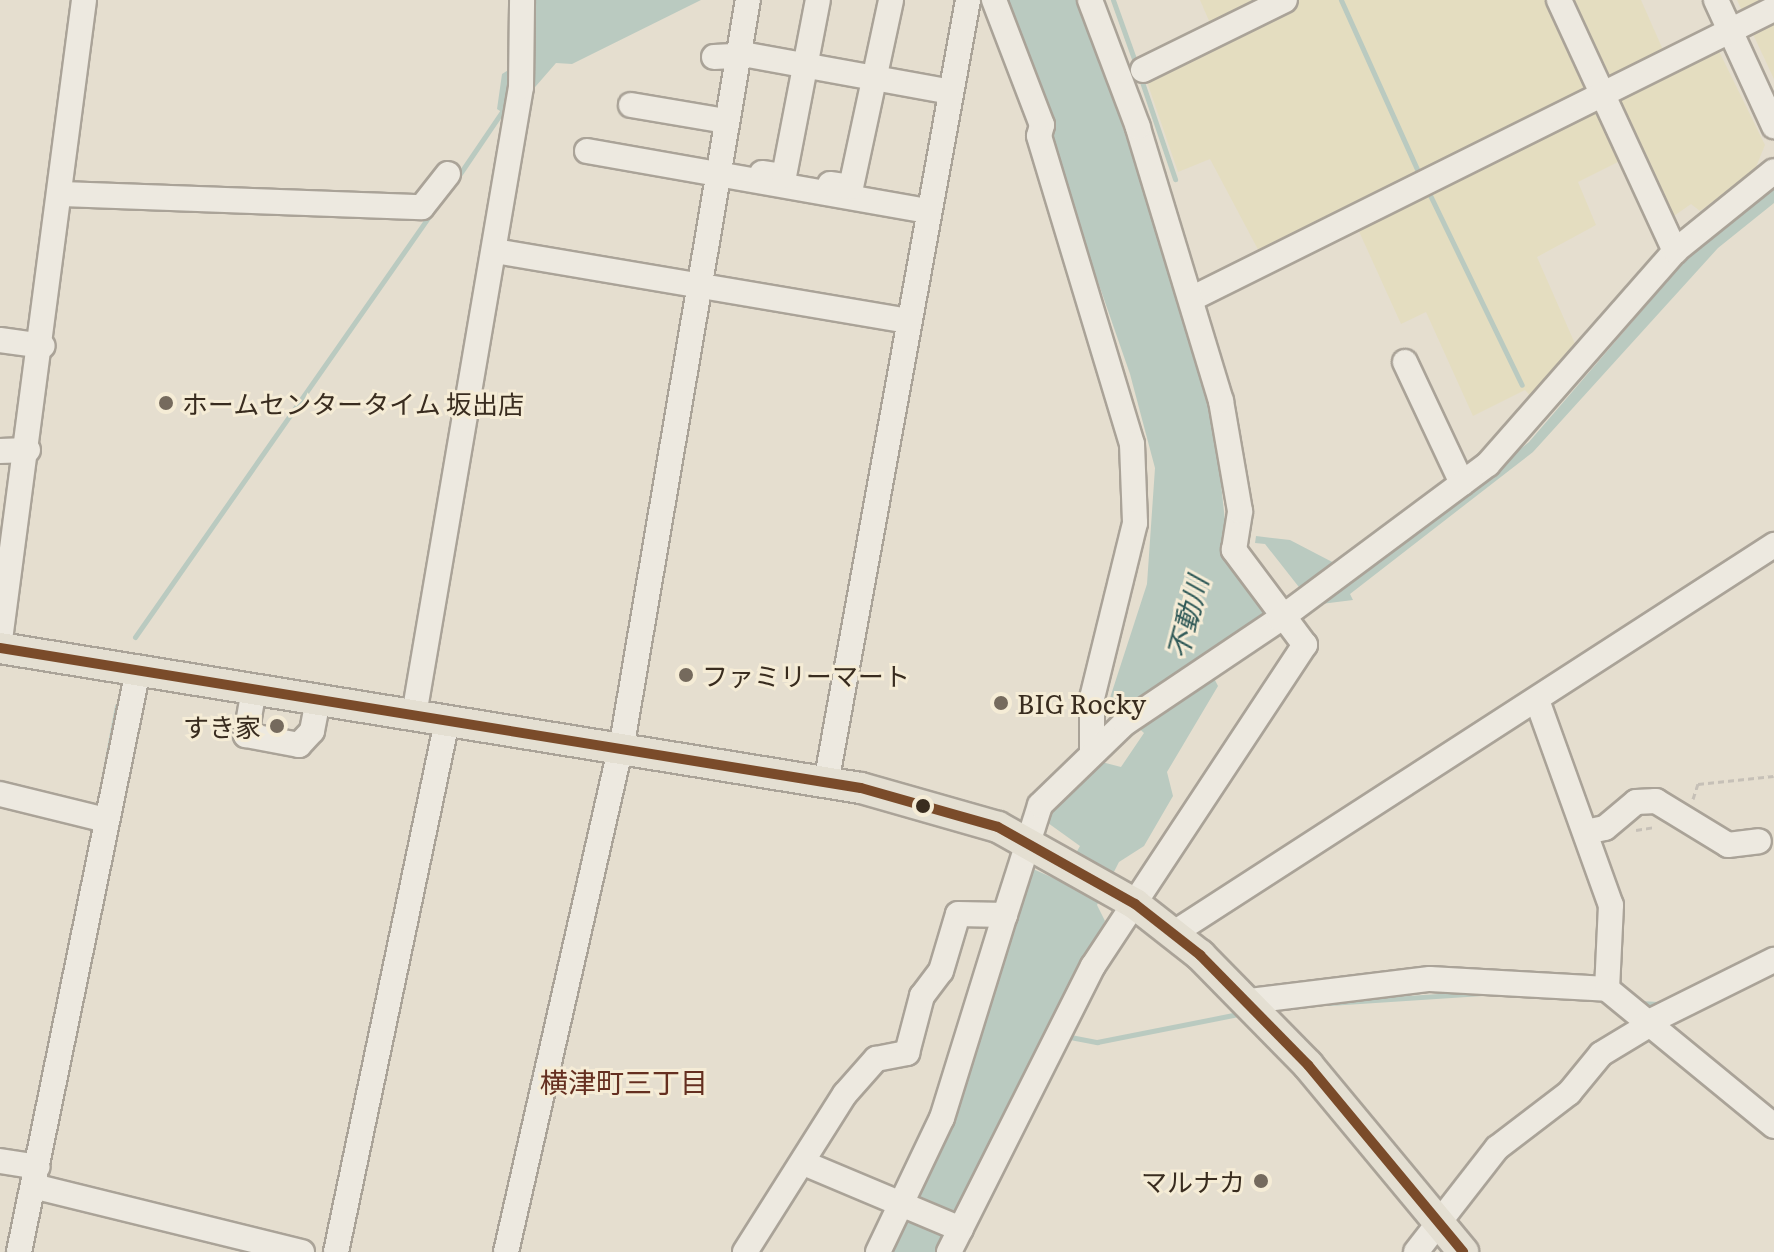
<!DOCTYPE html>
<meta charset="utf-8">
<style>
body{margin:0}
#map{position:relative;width:1774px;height:1252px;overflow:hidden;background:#e5decf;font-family:Literata,"Noto Sans JP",serif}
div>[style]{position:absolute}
.farmland>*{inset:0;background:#e4ddc0}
.water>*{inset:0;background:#bacac0}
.stream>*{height:5px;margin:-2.5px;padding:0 2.5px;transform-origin:2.5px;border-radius:2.5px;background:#bacac0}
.path>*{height:3px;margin-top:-1.5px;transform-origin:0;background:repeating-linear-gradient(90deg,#c6c0b7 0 6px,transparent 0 10px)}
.roads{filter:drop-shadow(2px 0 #aaa398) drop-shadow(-2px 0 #aaa398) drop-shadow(0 2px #aaa398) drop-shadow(0 -2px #aaa398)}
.minor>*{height:24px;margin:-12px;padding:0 12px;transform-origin:12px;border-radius:12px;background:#ede9e0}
.major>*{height:30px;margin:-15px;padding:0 15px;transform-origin:15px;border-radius:15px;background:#e4dfd2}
.bus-1>*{height:10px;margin:-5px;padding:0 5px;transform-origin:5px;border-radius:5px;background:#7a4b2a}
.dots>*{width:22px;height:22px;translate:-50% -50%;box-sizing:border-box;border:4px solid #f5ecd6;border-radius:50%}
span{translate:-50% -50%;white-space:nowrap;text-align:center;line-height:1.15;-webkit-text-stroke:6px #f5ecd6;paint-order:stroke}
.poi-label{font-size:26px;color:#392c1f}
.left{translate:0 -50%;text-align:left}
.right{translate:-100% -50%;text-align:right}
.water-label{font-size:28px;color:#2f5957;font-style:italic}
.neighbourhood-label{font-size:28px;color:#652f20}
</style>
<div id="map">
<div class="farmland">
<i style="clip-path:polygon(1200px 0,1272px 0,1213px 30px)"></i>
<i style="clip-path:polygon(1292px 0,1555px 0,1599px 96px,1262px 257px,1210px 159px,1178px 172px,1144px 73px)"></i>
<i style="clip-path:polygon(1568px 0,1641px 0,1667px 59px,1609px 88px)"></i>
<i style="clip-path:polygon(1737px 0,1774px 0,1774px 79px)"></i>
<i style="clip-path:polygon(1715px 43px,1765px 145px,1754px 172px,1700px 211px,1691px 204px,1671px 218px,1613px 96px)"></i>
<i style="clip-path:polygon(1603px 104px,1630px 156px,1578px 182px,1596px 225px,1537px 257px,1576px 346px,1534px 400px,1525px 390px,1473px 416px,1426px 312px,1401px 324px,1357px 227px)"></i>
</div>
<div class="water">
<i style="clip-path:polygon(531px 0,701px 0,572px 64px,556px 63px,509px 117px,497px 109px,502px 74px,533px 55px)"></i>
<i style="clip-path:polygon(1000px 0,1081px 0,1212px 399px,1228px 549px,1266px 616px,1204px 659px,1218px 686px,1167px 772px,1173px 796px,1144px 846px,1119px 862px,1097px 905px,1105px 921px,935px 1252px,888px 1252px,939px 1154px,1033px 869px,1060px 881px,1080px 846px,1048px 823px,1057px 800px,1098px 761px,1121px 767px,1144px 733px,1109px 701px,1147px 584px,1155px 468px,1130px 374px)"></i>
<i style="clip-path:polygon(1774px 184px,1774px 203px,1718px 248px,1533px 452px,1350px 594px,1353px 600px,1313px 605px,1265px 544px,1255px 543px,1256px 536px,1290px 540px,1338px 565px,1470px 489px,1529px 442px,1701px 242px)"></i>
</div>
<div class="stream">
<i style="left:1113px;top:0;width:71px;rotate:70.3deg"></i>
<i style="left:1341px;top:0;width:195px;rotate:65.8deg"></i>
<i style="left:1140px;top:76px;width:109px;rotate:71.2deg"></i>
<i style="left:457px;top:178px;width:86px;rotate:-55.9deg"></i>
<i style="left:1429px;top:193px;width:213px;rotate:64.2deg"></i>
<i style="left:135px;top:637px;width:518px;rotate:-55.05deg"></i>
<i style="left:97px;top:812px;width:108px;rotate:-79.3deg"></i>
<i style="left:1329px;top:1003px;width:153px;rotate:-3.7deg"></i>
<i style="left:1640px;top:1003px;width:22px;rotate:3deg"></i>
<i style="left:1065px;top:1036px;width:33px;rotate:11deg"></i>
<i style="left:1097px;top:1042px;width:149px;rotate:-11.2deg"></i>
</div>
<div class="path">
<i style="left:1693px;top:799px;width:16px;rotate:-72deg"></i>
<i style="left:1698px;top:784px;width:76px;rotate:-6deg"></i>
<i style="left:1636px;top:830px;width:20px;rotate:-9deg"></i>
</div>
<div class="roads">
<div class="minor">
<i style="left:994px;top:0;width:134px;rotate:69deg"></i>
<i style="left:1042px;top:125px;width:11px;rotate:105deg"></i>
<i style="left:1039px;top:136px;width:322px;rotate:73.2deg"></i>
<i style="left:1132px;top:444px;width:79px;rotate:87.8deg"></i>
<i style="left:1135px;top:523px;width:180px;rotate:103.8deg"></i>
<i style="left:1092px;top:698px;width:55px;rotate:90deg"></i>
<i style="left:1559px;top:0;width:277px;rotate:65.2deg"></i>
<i style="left:1716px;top:0;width:139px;rotate:65.3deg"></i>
<i style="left:714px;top:57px;width:34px;rotate:-3deg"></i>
<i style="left:748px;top:55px;width:206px;rotate:10.3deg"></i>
<i style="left:1143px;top:70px;width:158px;rotate:-26.2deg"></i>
<i style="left:631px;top:105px;width:96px;rotate:9.6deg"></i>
<i style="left:587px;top:151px;width:347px;rotate:10deg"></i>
<i style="left:762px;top:173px;width:22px;rotate:8deg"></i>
<i style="left:784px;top:176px;width:179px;rotate:-79.1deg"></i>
<i style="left:830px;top:184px;width:21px;rotate:8deg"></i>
<i style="left:851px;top:187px;width:191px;rotate:-77.9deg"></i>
<i style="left:62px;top:194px;width:360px;rotate:2.1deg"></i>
<i style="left:422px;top:207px;width:42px;rotate:-51.8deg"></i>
<i style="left:495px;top:251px;width:420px;rotate:9.6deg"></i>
<i style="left:1191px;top:299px;width:651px;rotate:-26.45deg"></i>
<i style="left:0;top:340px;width:43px;rotate:7.9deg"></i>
<i style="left:1405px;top:362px;width:134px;rotate:64.8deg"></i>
<i style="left:0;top:451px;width:28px;rotate:-2deg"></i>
<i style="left:0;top:640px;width:645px;rotate:-82.52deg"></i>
<i style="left:254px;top:689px;width:47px;rotate:99.9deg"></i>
<i style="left:246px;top:735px;width:54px;rotate:10.7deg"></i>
<i style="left:299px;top:745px;width:19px;rotate:-47deg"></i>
<i style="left:312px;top:731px;width:33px;rotate:-79deg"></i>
<i style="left:1537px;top:700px;width:218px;rotate:70.2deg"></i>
<i style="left:1611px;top:905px;width:84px;rotate:92.7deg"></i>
<i style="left:414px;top:715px;width:637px;rotate:-80.33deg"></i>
<i style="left:521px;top:87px;width:87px;rotate:-89.3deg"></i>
<i style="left:826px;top:783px;width:796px;rotate:-79.72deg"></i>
<i style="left:0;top:794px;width:109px;rotate:13.8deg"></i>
<i style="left:1586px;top:832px;width:19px;rotate:-12deg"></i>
<i style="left:1605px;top:828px;width:40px;rotate:-40deg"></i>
<i style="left:1636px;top:802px;width:20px;rotate:-3deg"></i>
<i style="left:1656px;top:801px;width:84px;rotate:31.4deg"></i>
<i style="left:1728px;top:845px;width:31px;rotate:-7deg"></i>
<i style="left:1174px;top:933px;width:715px;rotate:-32.89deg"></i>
<i style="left:1250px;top:1001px;width:181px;rotate:-7deg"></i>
<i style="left:1430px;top:979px;width:177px;rotate:3.2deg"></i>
<i style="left:1607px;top:989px;width:216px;rotate:39.4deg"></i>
<i style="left:1647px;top:1023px;width:142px;rotate:-26.4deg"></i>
<i style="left:0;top:1161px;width:38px;rotate:9deg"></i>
<i style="left:806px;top:1164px;width:168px;rotate:22.8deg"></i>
<i style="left:33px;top:1186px;width:277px;rotate:13.8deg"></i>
<i style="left:19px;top:1252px;width:594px;rotate:-78.44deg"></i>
<i style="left:336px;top:1252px;width:542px;rotate:-78.19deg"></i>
<i style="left:506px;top:1252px;width:533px;rotate:-77.21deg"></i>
<i style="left:624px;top:732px;width:742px;rotate:-80.39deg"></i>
<i style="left:745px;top:1252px;width:187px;rotate:-57.7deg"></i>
<i style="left:845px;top:1094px;width:47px;rotate:-48.5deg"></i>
<i style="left:876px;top:1059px;width:32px;rotate:-11deg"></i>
<i style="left:907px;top:1053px;width:59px;rotate:-75.3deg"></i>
<i style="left:922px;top:996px;width:31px;rotate:-53deg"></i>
<i style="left:941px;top:971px;width:59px;rotate:-73.4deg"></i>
<i style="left:958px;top:914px;width:47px;rotate:1.2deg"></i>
<i style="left:1005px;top:915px;width:115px;rotate:-72.3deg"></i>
<i style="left:1040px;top:805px;width:118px;rotate:-44deg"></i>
<i style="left:1125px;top:723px;width:187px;rotate:-33.9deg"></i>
<i style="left:1280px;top:619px;width:259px;rotate:-36.7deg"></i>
<i style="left:1488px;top:464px;width:283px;rotate:-48.7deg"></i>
<i style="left:1675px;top:251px;width:127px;rotate:-38.9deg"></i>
<i style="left:878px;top:1252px;width:148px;rotate:-64.5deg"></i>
<i style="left:942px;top:1118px;width:213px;rotate:-72.8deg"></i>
<i style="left:949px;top:1252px;width:320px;rotate:-63.3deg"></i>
<i style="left:1093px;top:966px;width:385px;rotate:-56.6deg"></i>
<i style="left:1305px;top:645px;width:119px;rotate:-126.8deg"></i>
<i style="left:1234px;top:550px;width:39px;rotate:-81deg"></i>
<i style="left:1240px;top:511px;width:112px;rotate:-99.8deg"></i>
<i style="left:1221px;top:401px;width:286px;rotate:-106.9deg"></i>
<i style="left:1138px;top:127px;width:136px;rotate:-110.7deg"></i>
<i style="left:1416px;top:1252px;width:132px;rotate:-52.1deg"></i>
<i style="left:1497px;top:1148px;width:91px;rotate:-37.4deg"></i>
<i style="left:1569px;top:1093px;width:50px;rotate:-50.6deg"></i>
<i style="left:1601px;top:1054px;width:56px;rotate:-31.1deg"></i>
</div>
<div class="major">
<i style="left:0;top:648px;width:872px;rotate:9.24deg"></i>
<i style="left:861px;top:788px;width:142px;rotate:15.9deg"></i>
<i style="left:998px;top:827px;width:157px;rotate:29.3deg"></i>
<i style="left:1135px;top:904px;width:83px;rotate:38.1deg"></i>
<i style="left:1200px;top:955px;width:154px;rotate:45.5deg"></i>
<i style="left:1308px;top:1065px;width:243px;rotate:50.3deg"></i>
</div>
</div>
<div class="bus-1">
<i style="left:0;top:648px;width:872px;rotate:9.24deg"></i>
<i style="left:861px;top:788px;width:142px;rotate:15.9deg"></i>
<i style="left:998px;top:827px;width:157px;rotate:29.3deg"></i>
<i style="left:1135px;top:904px;width:83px;rotate:38.1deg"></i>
<i style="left:1200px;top:955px;width:154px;rotate:45.5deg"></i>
<i style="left:1308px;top:1065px;width:243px;rotate:50.3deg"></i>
</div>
<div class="dots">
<i style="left:166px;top:403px;background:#756a5d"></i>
<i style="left:686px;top:675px;background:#756a5d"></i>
<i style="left:1001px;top:703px;background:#756a5d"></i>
<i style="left:277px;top:726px;background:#756a5d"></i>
<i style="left:923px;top:806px;background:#392c1f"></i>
<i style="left:1261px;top:1181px;background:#756a5d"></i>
</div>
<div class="poi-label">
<span class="left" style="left:182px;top:403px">ホームセンタータイム 坂出店</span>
<span class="left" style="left:702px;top:675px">ファミリーマート</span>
<span class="left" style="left:1017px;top:703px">BIG Rocky</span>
<span class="right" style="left:261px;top:726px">すき家</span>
<span class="right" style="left:1245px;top:1181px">マルナカ</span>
</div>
<div class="water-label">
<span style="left:1186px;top:617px;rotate:-75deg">不動川</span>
</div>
<div class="neighbourhood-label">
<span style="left:624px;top:1081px">横津町三丁目</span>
</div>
</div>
